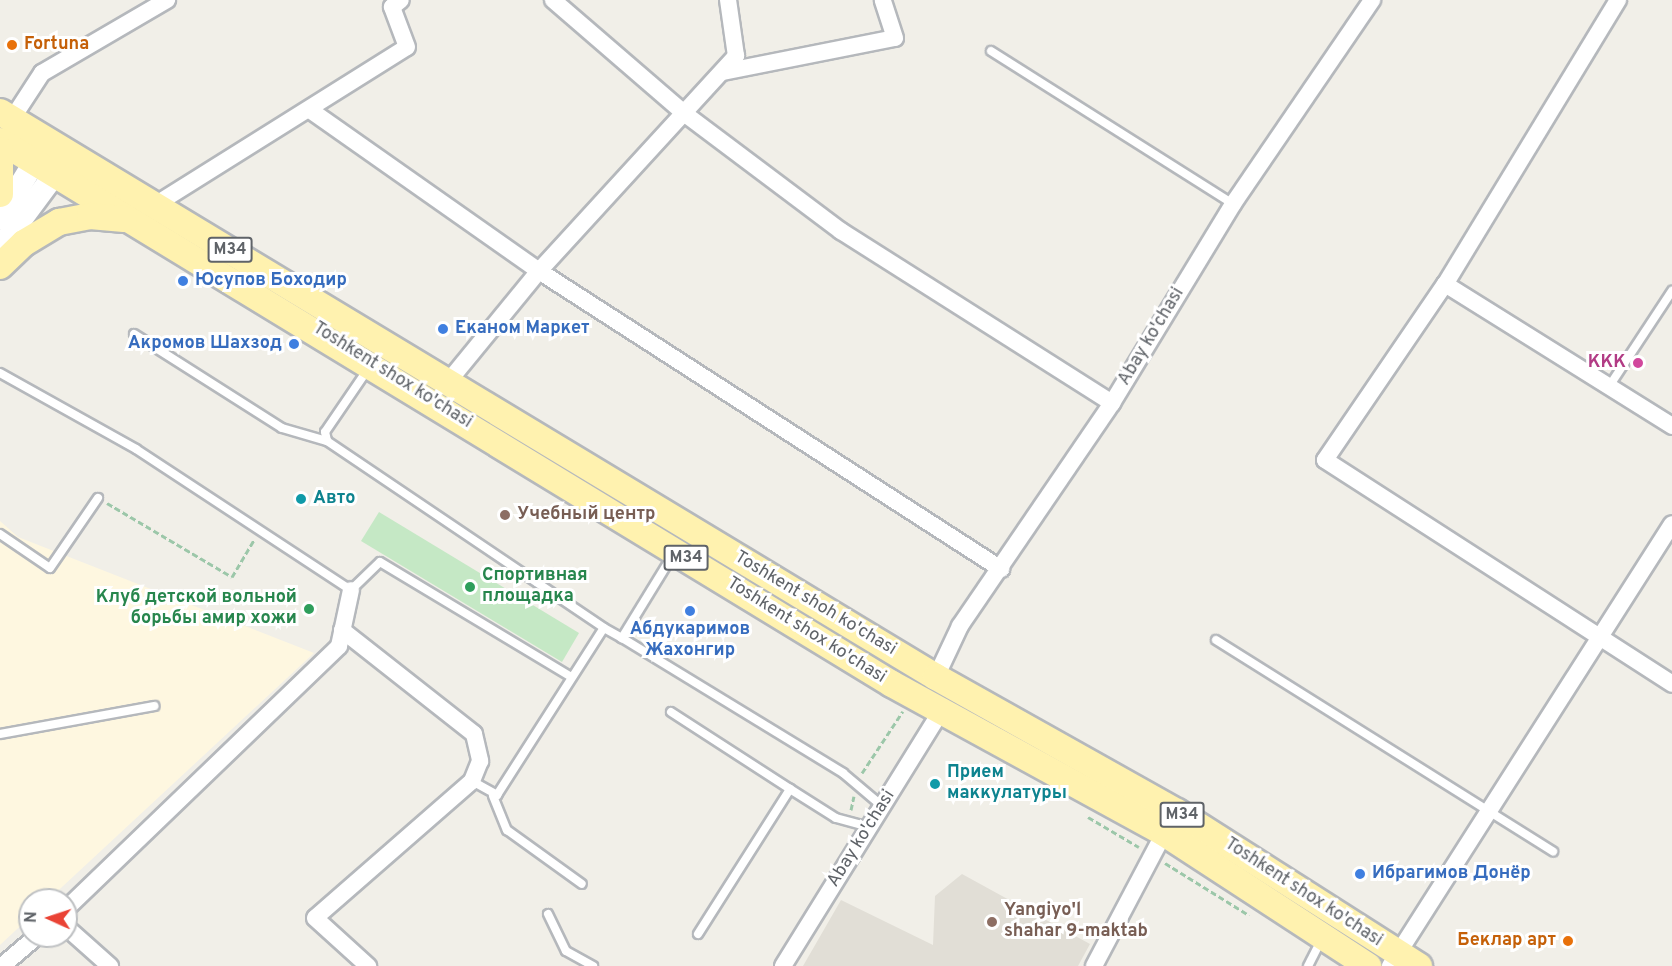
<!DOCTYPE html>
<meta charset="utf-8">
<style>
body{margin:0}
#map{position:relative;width:1672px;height:966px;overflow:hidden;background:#f1efe8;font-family:Overpass,sans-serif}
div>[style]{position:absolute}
.commercial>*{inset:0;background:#fef7e0}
.education>*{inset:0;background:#e1ded6}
.green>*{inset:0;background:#c5e8c5}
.path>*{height:3px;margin-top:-1.5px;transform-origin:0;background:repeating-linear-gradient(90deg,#9cc7a9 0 6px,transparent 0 9px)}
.roads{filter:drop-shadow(2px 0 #b5b8bc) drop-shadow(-2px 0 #b5b8bc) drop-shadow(0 2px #b5b8bc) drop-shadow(0 -2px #b5b8bc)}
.service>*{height:8px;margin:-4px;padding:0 4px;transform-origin:4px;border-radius:4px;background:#fff}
.minor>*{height:16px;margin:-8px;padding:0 8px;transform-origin:8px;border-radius:8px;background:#fff}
.secondary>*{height:22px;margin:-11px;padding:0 11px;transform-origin:11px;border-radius:11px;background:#fff}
.primary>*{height:26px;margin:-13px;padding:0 13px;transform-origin:13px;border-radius:13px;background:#fff2af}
.dots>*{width:16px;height:16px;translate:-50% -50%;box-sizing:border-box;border:3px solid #fff;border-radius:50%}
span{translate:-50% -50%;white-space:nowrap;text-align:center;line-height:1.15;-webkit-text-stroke:6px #fff;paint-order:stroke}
.shield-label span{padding:2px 4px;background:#fff;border:2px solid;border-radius:4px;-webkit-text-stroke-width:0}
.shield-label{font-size:16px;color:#5f6368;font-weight:700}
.food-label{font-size:18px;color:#c56008;font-weight:700}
.left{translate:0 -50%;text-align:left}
.right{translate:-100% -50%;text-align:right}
.shop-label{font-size:18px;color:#366cbe;font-weight:700}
.street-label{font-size:18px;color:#5f6368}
.hotel-label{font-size:18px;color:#b23c85;font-weight:700}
.culture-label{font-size:18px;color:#0d838f;font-weight:700}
.education-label{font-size:18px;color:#785e54;font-weight:700}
.leisure-label{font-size:18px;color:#27864d;font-weight:700}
.north{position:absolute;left:18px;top:888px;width:60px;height:60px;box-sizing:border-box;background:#fff;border:2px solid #bfc1c3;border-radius:50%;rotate:273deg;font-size:16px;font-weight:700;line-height:24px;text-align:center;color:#5f6368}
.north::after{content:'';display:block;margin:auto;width:21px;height:27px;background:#ea4335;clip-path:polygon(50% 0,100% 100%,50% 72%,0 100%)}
</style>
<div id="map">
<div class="commercial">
<i style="clip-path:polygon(0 521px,18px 537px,314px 653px,48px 900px,30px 900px,30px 917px,0 945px)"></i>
</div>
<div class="education">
<i style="clip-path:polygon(962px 874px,1090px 944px,1078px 966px,803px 966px,841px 900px,933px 945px,935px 896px)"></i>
</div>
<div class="green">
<i style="clip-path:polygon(379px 512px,579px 633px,562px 662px,361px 541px)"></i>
</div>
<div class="path">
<i style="left:107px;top:503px;width:145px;rotate:30.6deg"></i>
<i style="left:232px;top:577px;width:43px;rotate:-59.3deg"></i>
<i style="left:862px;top:773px;width:74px;rotate:-56.5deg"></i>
<i style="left:851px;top:810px;width:14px;rotate:-78deg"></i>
<i style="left:1088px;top:817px;width:59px;rotate:30.5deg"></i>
<i style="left:1165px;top:863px;width:99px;rotate:31.8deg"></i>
</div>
<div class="roads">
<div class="service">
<i style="left:991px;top:51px;width:286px;rotate:32.3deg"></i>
<i style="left:134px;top:334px;width:175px;rotate:32.4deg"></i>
<i style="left:282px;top:428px;width:47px;rotate:16.1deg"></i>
<i style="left:368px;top:369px;width:76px;rotate:124.3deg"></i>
<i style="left:325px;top:432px;width:9px;rotate:77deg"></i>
<i style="left:327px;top:441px;width:334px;rotate:34deg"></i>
<i style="left:0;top:373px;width:156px;rotate:29.2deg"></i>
<i style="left:136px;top:449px;width:257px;rotate:33.3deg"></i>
<i style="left:351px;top:590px;width:40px;rotate:-44deg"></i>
<i style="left:380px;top:562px;width:222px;rotate:31deg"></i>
<i style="left:1610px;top:385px;width:113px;rotate:-56.6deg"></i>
<i style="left:0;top:534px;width:60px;rotate:34.2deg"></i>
<i style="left:50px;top:568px;width:85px;rotate:-55.6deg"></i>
<i style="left:674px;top:553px;width:100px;rotate:121.5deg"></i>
<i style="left:622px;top:638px;width:259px;rotate:31.4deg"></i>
<i style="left:843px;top:773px;width:51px;rotate:40.2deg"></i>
<i style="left:1216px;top:640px;width:398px;rotate:32.1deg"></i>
<i style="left:671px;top:712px;width:142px;rotate:32.9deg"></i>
<i style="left:0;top:734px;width:157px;rotate:-10.3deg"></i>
<i style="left:472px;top:781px;width:29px;rotate:29deg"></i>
<i style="left:497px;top:795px;width:198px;rotate:-57.4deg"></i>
<i style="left:604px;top:628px;width:21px;rotate:29deg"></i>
<i style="left:493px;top:796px;width:37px;rotate:68deg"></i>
<i style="left:507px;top:830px;width:92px;rotate:35.8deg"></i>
<i style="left:548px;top:914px;width:41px;rotate:64.1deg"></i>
<i style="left:566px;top:951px;width:31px;rotate:29deg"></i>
<i style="left:698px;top:934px;width:172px;rotate:-57.6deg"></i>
<i style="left:790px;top:789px;width:54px;rotate:32.2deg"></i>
<i style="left:836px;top:818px;width:34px;rotate:15deg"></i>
<i style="left:1308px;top:966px;width:30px;rotate:-63deg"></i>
</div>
<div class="minor">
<i style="left:553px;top:0;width:174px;rotate:40.8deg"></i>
<i style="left:685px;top:114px;width:195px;rotate:36.9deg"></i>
<i style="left:841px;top:231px;width:321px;rotate:32.4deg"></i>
<i style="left:1618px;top:0;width:333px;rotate:121.3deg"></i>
<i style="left:1445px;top:284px;width:213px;rotate:124.3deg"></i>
<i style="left:1325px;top:460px;width:413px;rotate:32.8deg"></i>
<i style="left:723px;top:72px;width:175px;rotate:-11.2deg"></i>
<i style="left:895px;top:38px;width:40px;rotate:-108deg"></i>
<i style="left:310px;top:110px;width:280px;rotate:35.1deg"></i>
<i style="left:539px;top:271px;width:550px;rotate:32.82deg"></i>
<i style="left:12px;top:119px;width:55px;rotate:-56.9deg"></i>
<i style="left:42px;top:73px;width:145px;rotate:-30.3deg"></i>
<i style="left:155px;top:205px;width:297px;rotate:-32.1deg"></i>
<i style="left:407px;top:47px;width:43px;rotate:-110.6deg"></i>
<i style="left:392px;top:7px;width:11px;rotate:-38deg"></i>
<i style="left:1445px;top:284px;width:268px;rotate:32deg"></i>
<i style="left:448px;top:382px;width:144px;rotate:-50.7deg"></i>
<i style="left:539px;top:271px;width:292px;rotate:-47.5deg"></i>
<i style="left:736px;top:56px;width:57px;rotate:-98.1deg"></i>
<i style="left:342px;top:630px;width:168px;rotate:38.2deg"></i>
<i style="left:474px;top:734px;width:28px;rotate:77deg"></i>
<i style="left:480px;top:761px;width:22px;rotate:112deg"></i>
<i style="left:472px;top:781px;width:208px;rotate:138.9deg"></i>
<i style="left:315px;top:918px;width:72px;rotate:42.2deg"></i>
<i style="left:936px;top:677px;width:56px;rotate:-64.8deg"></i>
<i style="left:960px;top:626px;width:270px;rotate:-55.7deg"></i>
<i style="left:1112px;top:403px;width:233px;rotate:-58.7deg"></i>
<i style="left:1233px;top:204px;width:247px;rotate:-55.7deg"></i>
<i style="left:66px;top:909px;width:379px;rotate:-43.9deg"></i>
<i style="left:339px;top:646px;width:57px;rotate:-77.9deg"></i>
<i style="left:66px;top:927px;width:59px;rotate:41.6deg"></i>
<i style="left:2px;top:966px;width:46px;rotate:-40.6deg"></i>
<i style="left:783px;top:966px;width:298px;rotate:-58.2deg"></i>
<i style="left:1094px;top:966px;width:150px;rotate:-62.2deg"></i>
<i style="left:1390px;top:966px;width:524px;rotate:-57.46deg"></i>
</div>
<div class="secondary">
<i style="left:0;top:218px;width:82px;rotate:-58.4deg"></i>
<i style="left:0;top:248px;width:109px;rotate:-53.5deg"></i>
</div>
<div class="primary">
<i style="left:0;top:112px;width:1093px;rotate:31.12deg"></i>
<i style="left:936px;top:677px;width:276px;rotate:29.3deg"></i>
<i style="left:1177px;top:812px;width:287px;rotate:32.5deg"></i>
<i style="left:0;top:141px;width:1044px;rotate:31.33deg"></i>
<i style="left:892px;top:684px;width:310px;rotate:28.7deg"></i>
<i style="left:1164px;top:833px;width:244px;rotate:33.1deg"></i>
<i style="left:0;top:150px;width:44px;rotate:90deg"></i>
<i style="left:0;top:266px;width:33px;rotate:-44deg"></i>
<i style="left:24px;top:243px;width:41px;rotate:-31deg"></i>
<i style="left:59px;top:222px;width:32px;rotate:-11deg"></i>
<i style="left:90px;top:216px;width:34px;rotate:5deg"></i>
</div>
</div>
<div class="dots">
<i style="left:12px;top:45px;background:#e8710a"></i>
<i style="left:183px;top:281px;background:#3f7fe0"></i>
<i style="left:443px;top:329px;background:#3f7fe0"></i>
<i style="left:294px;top:344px;background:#3f7fe0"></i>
<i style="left:1638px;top:363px;background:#d1479c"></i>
<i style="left:301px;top:499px;background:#0f9aa8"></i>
<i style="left:505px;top:515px;background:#8d6e63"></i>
<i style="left:470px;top:587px;background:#2e9e5b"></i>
<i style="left:309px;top:609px;background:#2e9e5b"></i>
<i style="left:690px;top:611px;background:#3f7fe0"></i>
<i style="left:935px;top:784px;background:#0f9aa8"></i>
<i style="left:1360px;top:874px;background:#3f7fe0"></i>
<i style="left:992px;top:922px;background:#8d6e63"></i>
<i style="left:1568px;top:941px;background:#e8710a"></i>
</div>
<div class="shield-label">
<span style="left:230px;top:250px">M34</span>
<span style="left:686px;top:558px">M34</span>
<span style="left:1182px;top:815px">M34</span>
</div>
<div class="food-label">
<span class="left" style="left:24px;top:45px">Fortuna</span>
<span class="right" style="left:1556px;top:941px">Беклар арт</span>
</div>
<div class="shop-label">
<span class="left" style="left:195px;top:281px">Юсупов Боходир</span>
<span class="left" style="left:455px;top:329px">Еканом Маркет</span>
<span class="right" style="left:282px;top:344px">Акромов Шахзод</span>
<span style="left:690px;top:641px">Абдукаримов<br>Жахонгир</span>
<span class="left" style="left:1372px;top:874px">Ибрагимов Донёр</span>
</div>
<div class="street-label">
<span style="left:1152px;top:337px;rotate:-59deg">Abay ko'chasi</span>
<span style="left:392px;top:376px;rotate:32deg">Toshkent shox ko'chasi</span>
<span style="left:815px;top:604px;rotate:31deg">Toshkent shoh ko'chasi</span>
<span style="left:806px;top:631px;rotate:32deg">Toshkent shox ko'chasi</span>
<span style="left:862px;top:839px;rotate:-58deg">Abay ko'chasi</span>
<span style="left:1303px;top:893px;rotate:33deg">Toshkent shox ko'chasi</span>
</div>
<div class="hotel-label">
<span class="right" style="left:1626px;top:363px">KKK</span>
</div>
<div class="culture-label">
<span class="left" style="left:313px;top:499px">Авто</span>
<span class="left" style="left:947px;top:784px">Прием<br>маккулатуры</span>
</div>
<div class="education-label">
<span class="left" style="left:517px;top:515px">Учебный центр</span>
<span class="left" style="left:1004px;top:922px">Yangiyo'l<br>shahar 9-maktab</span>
</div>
<div class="leisure-label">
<span class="left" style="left:482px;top:587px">Спортивная<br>площадка</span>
<span class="right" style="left:297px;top:609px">Клуб детской вольной<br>борьбы амир хожи</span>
</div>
<div class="north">N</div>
</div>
